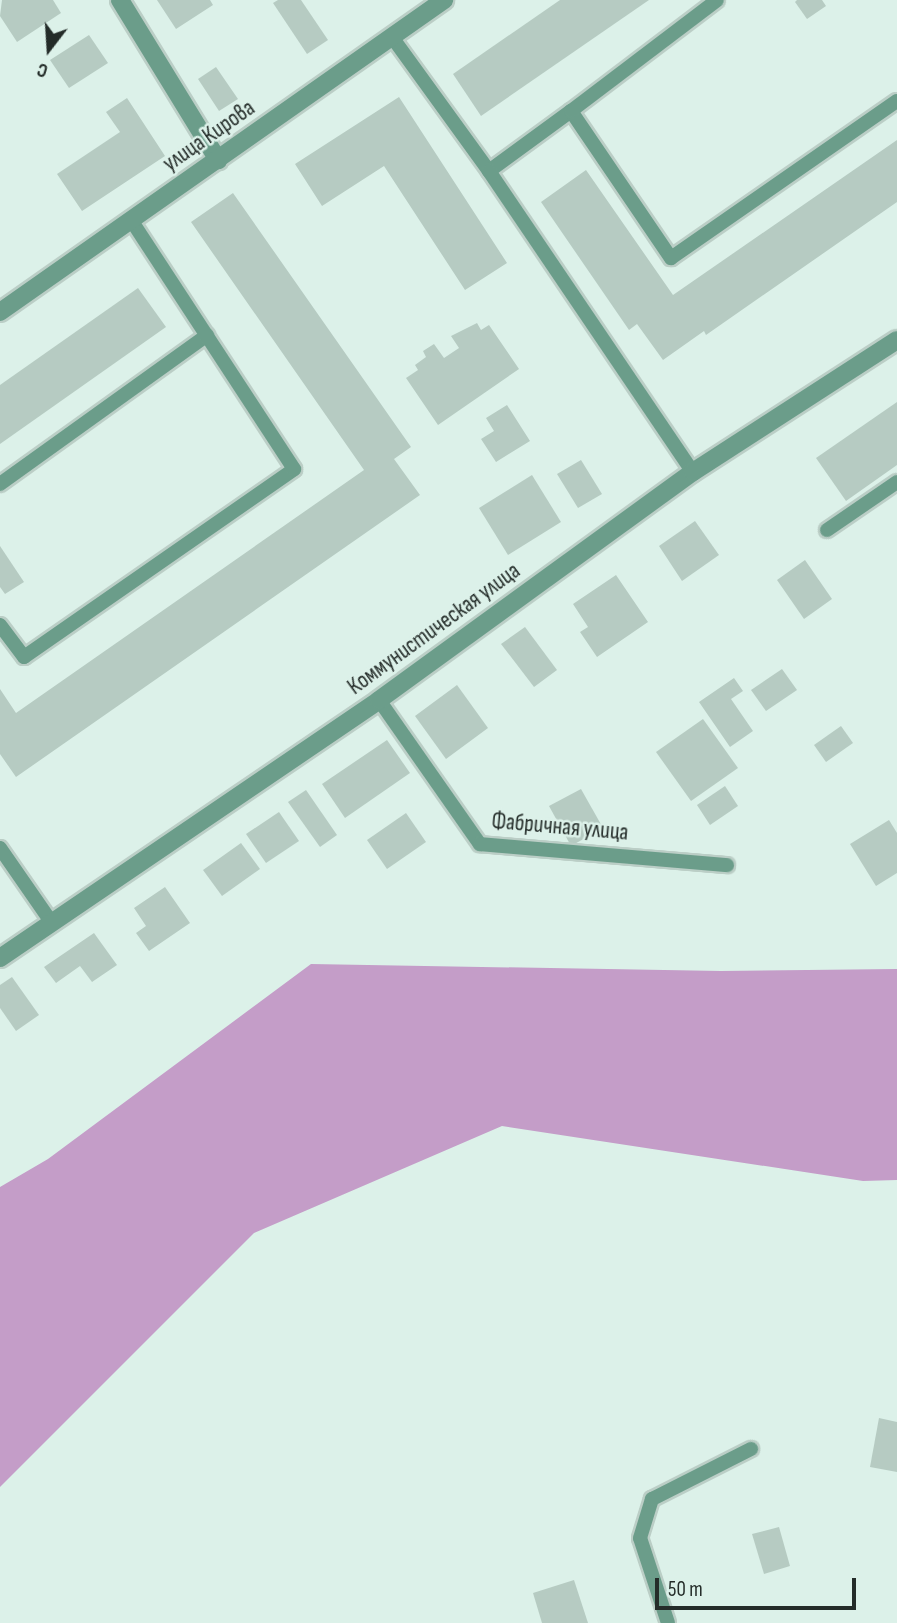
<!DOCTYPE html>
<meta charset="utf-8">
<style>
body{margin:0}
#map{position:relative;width:897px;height:1623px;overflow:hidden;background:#dcf1e9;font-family:"Sofia Sans Condensed",sans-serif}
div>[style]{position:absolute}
.water>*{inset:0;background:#c49dc8}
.building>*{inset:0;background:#b6cbc2}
.roads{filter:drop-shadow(2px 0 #bbcec6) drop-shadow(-2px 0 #bbcec6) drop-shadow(0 2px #bbcec6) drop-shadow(0 -2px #bbcec6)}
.service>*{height:14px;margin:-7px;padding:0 7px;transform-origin:7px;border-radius:7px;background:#6b9d8a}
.minor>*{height:18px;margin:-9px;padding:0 9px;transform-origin:9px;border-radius:9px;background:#6b9d8a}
.tertiary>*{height:18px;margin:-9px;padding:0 9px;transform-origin:9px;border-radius:9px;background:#6b9d8a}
span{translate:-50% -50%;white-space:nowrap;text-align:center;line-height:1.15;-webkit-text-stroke:5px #dcf1e9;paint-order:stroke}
.street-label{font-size:23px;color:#242c29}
.north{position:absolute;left:14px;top:14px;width:70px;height:70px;-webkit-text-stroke:5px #dcf1e9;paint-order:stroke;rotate:197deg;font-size:19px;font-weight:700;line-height:28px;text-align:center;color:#242c29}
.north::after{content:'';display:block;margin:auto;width:24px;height:32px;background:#242c29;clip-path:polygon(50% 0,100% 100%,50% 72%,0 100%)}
.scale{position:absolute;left:655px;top:1578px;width:201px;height:32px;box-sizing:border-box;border:4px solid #242c29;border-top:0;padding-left:9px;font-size:21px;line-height:24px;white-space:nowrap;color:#242c29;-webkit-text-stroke:5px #dcf1e9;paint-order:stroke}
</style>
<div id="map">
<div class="water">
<i style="clip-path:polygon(311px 964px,721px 971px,897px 969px,897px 1180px,863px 1181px,502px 1126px,254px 1233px,0 1487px,0 1187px,48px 1159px)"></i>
</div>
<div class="building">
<i style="clip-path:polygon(2px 0,53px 0,61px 13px,17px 42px,0 16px)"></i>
<i style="clip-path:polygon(157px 0,210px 0,213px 5px,176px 29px)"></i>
<i style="clip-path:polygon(278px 0,301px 0,328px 40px,307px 54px,273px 3px)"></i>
<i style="clip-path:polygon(560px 0,649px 0,481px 116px,453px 74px)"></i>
<i style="clip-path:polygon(797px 0,822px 0,826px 6px,807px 19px,795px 2px)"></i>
<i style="clip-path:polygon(89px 35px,108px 63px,69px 88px,50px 60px)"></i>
<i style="clip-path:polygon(216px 67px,238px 99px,219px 111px,198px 79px)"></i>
<i style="clip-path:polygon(399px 97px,507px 263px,465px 290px,384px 166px,322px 206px,295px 164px)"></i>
<i style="clip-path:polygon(127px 98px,165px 156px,82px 211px,57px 174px,120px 132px,106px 112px)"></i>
<i style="clip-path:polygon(897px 140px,897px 202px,706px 335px,704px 331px,663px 360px,637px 324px,629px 330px,541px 202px,586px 170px,673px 295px)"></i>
<i style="clip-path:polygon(233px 193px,411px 447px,394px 459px,420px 495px,16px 777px,0 754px,0 689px,16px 713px,364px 470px,191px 222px)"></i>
<i style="clip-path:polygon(138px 288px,166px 327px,0 444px,0 385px)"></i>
<i style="clip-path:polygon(477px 323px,481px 330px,489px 325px,519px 369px,438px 425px,406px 378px,418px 370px,415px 365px,426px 357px,423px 351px,434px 344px,444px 358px,459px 348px,451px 336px)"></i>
<i style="clip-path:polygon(897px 402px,897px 465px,846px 501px,816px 458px)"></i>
<i style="clip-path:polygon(507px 405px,530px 441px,496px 462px,481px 439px,494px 431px,486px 418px)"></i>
<i style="clip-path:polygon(581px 460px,602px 494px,578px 508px,557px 474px)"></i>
<i style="clip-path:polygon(532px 475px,561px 522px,508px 555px,479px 508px)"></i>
<i style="clip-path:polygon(695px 521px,719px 555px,682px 581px,659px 546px)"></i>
<i style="clip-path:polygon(0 546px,24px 582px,5px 594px,0 587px)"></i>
<i style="clip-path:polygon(805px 560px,832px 599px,804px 619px,777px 580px)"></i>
<i style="clip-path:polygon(616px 575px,648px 622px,597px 657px,580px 632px,588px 627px,573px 604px)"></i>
<i style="clip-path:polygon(525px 627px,557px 670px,534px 687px,501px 644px)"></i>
<i style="clip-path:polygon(782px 669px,797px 690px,766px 711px,751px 690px)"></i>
<i style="clip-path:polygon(734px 678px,743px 691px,731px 699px,753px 731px,730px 747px,699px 702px)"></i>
<i style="clip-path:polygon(457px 685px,488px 728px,446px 759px,415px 716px)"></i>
<i style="clip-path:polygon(703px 719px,738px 768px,691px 801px,656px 752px)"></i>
<i style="clip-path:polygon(841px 726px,853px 743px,826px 762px,814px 745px)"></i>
<i style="clip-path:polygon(387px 740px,410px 773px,345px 818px,322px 784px)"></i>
<i style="clip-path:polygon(725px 786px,738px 806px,710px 825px,697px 805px)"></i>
<i style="clip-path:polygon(581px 789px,603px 828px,571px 846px,549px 806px)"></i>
<i style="clip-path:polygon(306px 790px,337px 835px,320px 847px,288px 802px)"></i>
<i style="clip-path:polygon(279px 812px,299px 841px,266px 863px,246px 834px)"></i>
<i style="clip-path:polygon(406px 813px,426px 842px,387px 869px,367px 840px)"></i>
<i style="clip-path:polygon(889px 820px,897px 833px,897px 873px,876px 886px,850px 844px)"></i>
<i style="clip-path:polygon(241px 843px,260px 869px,222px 896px,203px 870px)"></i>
<i style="clip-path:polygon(165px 887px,190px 923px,149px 951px,136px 933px,146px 926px,134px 908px)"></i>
<i style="clip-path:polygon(94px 933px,117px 965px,92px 982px,80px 966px,56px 983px,44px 967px)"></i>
<i style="clip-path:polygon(12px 977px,39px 1015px,16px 1031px,0 1008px,0 985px)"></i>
<i style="clip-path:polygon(879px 1418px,897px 1422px,897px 1472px,870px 1467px)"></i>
<i style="clip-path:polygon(779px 1527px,790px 1566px,764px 1574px,752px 1534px)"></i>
<i style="clip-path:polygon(574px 1580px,588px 1623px,542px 1623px,533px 1593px)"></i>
</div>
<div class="roads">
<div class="service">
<i style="left:392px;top:37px;width:165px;rotate:54.1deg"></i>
<i style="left:489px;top:171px;width:102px;rotate:-36.2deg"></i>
<i style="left:571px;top:111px;width:178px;rotate:55.8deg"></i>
<i style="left:671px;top:258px;width:275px;rotate:-34.8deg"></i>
<i style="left:571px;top:111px;width:183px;rotate:-37.2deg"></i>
<i style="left:489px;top:171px;width:364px;rotate:55.9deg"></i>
<i style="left:0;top:484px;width:255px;rotate:-35.7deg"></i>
<i style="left:827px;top:530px;width:85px;rotate:-34.4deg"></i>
<i style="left:0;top:625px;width:40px;rotate:53deg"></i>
<i style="left:24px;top:657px;width:329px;rotate:-34.8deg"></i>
<i style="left:294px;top:469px;width:298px;rotate:-123.2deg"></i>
<i style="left:379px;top:700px;width:176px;rotate:55deg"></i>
<i style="left:480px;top:844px;width:248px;rotate:4.9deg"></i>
<i style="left:0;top:848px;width:91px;rotate:55.3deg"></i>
<i style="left:668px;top:1623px;width:89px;rotate:-108.2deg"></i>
<i style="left:640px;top:1538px;width:41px;rotate:-72.9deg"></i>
<i style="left:652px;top:1499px;width:111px;rotate:-26.8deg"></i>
</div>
<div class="minor">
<i style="left:120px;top:0;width:188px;rotate:58.5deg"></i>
<i style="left:0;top:958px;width:458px;rotate:-34.2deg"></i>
<i style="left:379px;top:700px;width:388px;rotate:-36deg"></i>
<i style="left:693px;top:472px;width:243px;rotate:-32.9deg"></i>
</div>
<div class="tertiary">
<i style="left:0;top:312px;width:543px;rotate:-35.1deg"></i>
</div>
</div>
<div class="street-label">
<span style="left:209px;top:136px;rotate:-35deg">улица Кирова</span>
<span style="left:434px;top:629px;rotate:-36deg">Коммунистическая улица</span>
<span style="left:560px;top:827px;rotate:5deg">Фабричная улица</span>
</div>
<div class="north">С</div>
<div class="scale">50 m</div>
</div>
